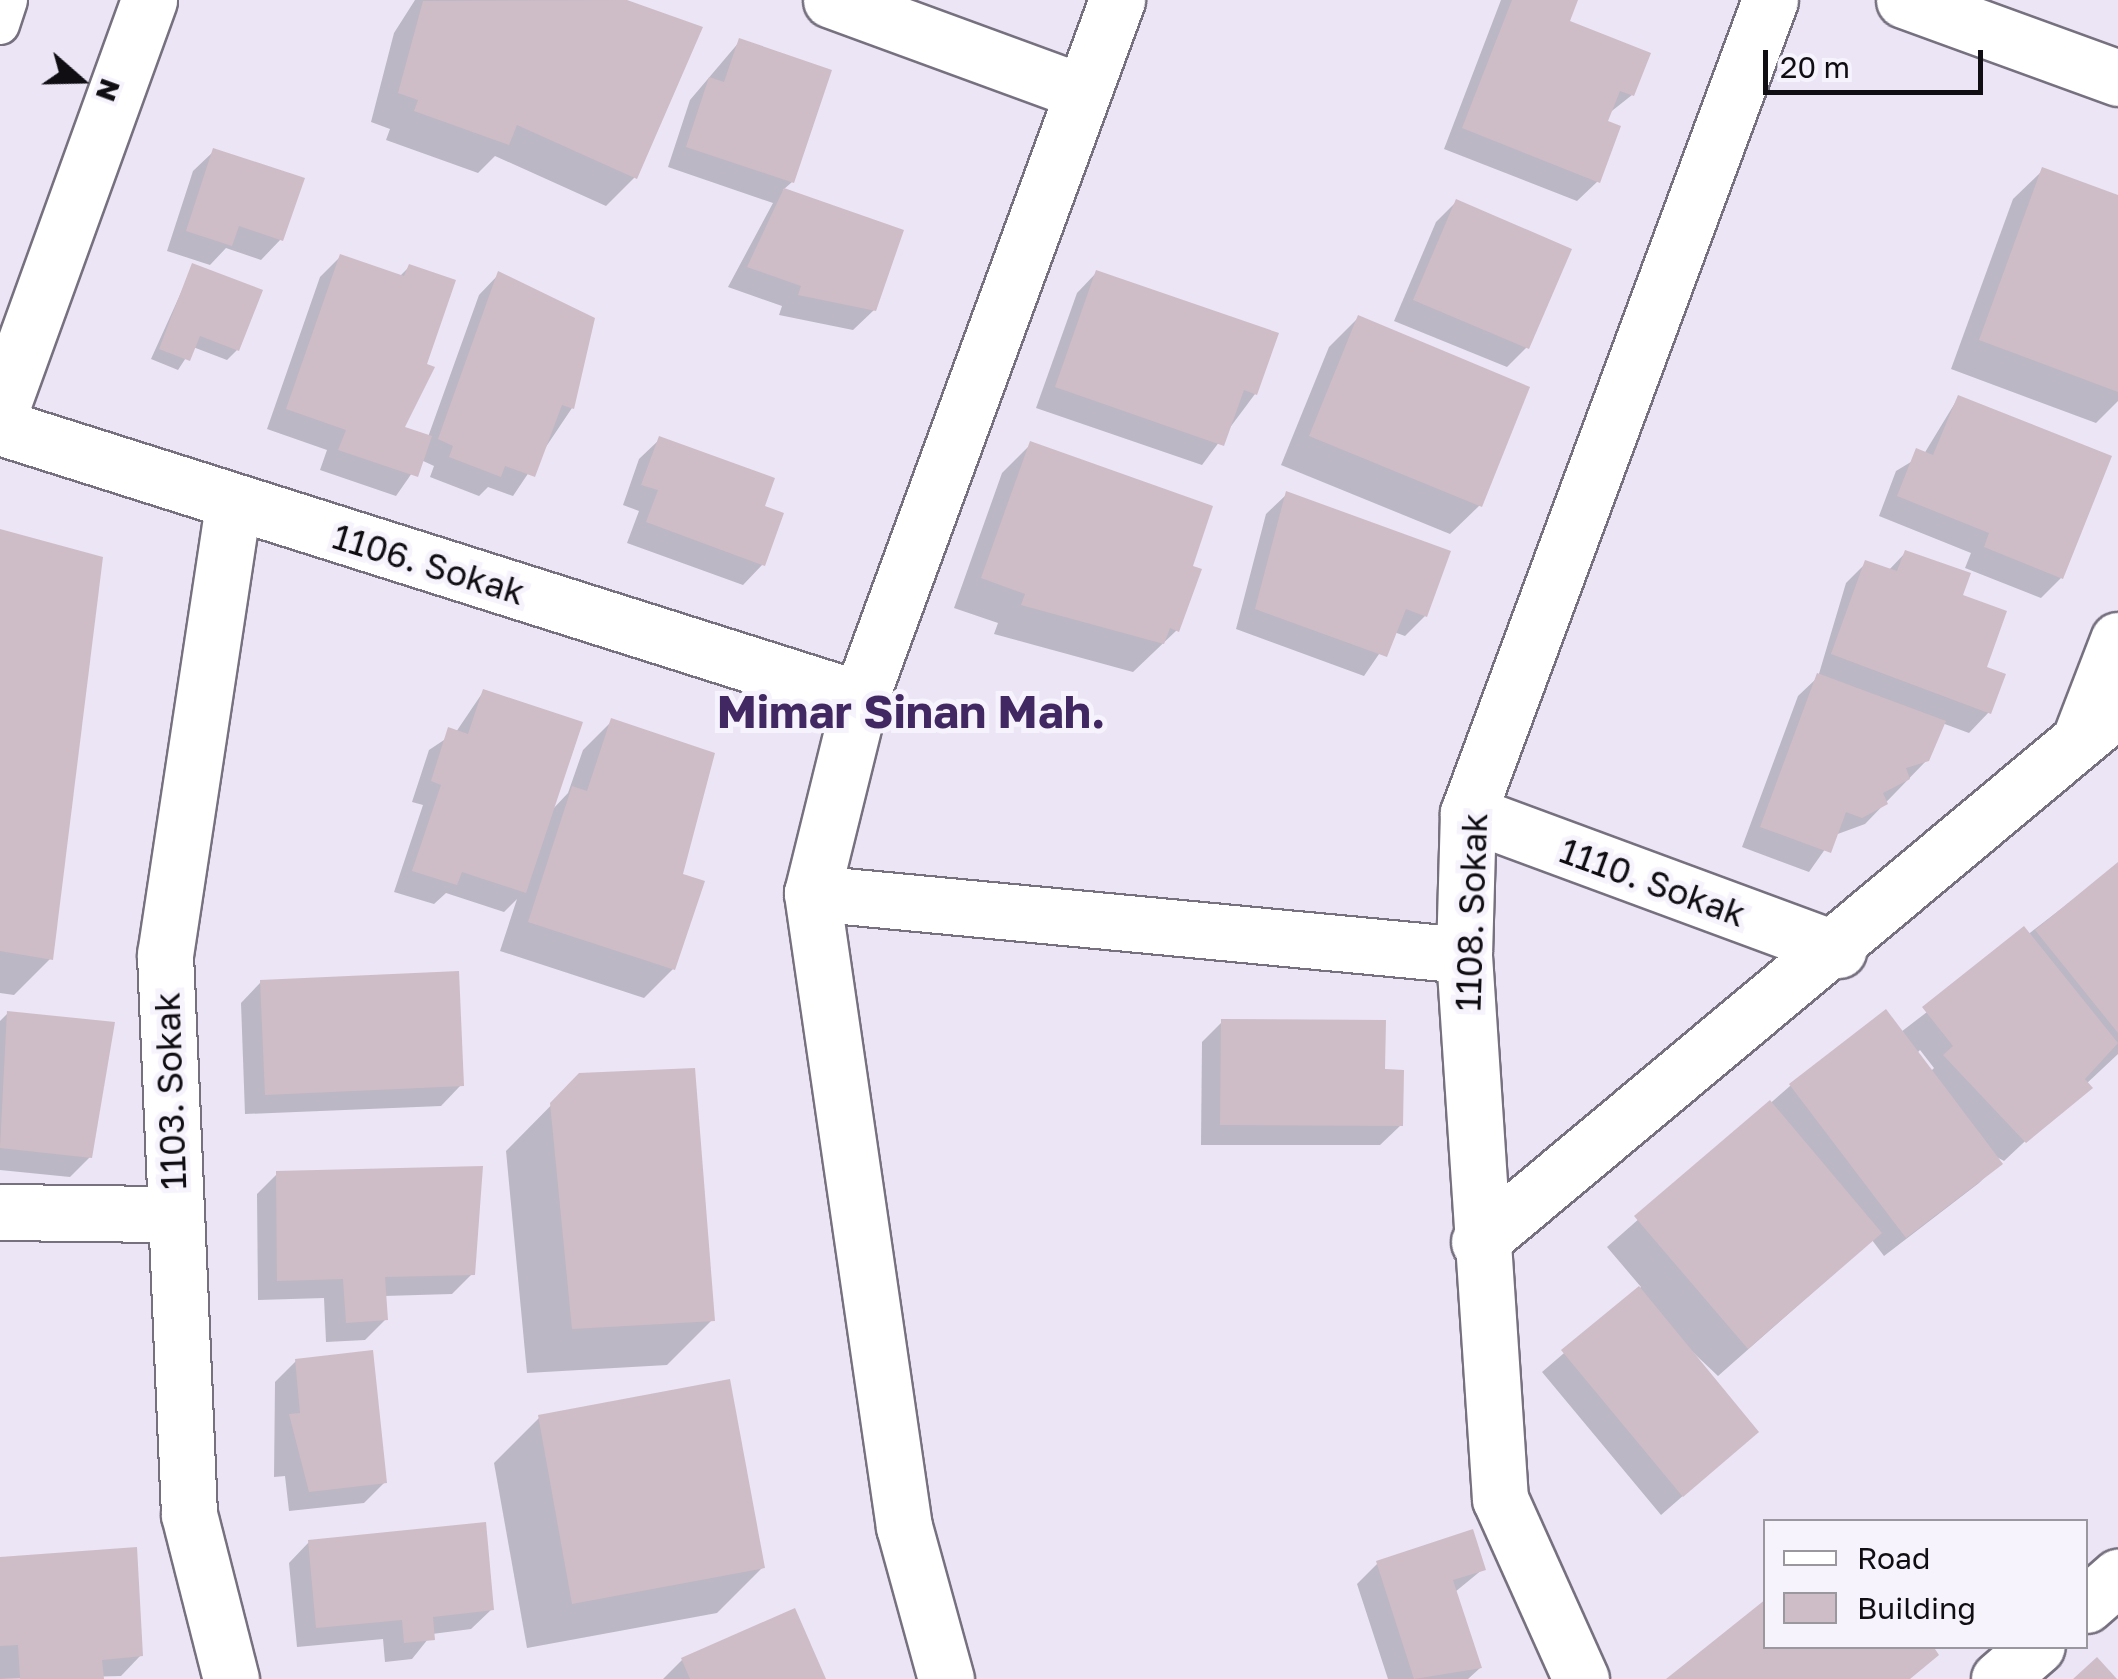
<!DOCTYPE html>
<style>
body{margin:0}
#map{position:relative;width:2118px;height:1679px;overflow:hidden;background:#ebe5f5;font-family:"Golos Text",sans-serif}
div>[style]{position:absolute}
.shadow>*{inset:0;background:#0003}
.building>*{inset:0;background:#cebdc7}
.roads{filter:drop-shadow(2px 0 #76707f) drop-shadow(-2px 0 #76707f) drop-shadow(0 2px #76707f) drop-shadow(0 -2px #76707f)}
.service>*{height:38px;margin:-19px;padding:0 19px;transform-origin:19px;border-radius:19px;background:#fff}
.minor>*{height:55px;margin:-27.5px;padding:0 27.5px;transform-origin:27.5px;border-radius:27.5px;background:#fff}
.tertiary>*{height:55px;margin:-27.5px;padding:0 27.5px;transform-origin:27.5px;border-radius:27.5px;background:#fff}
span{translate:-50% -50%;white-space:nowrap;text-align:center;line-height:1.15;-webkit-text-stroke:10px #f7f3fd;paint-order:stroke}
.street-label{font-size:35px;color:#100e13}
.district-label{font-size:45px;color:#422862;font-weight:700}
.legend{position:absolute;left:1763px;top:1519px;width:325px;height:130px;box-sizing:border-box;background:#f7f3fd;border:2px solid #9b979f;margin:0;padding:12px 18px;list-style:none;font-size:30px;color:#100e13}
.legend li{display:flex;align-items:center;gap:20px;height:50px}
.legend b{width:50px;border:2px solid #9b979f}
.north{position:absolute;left:30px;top:30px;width:100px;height:100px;-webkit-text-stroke:8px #f7f3fd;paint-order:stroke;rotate:110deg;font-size:28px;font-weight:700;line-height:40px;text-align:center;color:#100e13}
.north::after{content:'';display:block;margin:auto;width:35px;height:45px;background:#100e13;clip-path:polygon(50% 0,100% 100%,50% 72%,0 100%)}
.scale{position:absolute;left:1763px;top:50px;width:220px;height:45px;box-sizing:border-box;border:5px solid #100e13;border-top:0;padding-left:12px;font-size:30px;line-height:35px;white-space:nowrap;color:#100e13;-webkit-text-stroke:8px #f7f3fd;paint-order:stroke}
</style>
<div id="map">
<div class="shadow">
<i style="clip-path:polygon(415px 0,620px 0,699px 29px,635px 177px,606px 206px,495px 156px,478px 173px,386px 140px,390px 129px,371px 122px,394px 33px)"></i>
<i style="clip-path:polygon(1501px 0,1575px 0,1567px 23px,1632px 95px,1608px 114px,1598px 181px,1577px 201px,1444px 149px)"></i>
<i style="clip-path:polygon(740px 41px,792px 182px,783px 190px,874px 310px,853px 330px,779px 315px,782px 306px,728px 287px,773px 203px,668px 167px,690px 100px)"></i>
<i style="clip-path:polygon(214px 151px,281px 239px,261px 260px,226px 248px,210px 265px,167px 251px,193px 171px)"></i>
<i style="clip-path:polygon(2043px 170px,2118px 197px,2118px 401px,2096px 423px,1951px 369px,2013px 199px)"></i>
<i style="clip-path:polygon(1456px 202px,1527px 347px,1507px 367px,1394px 321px,1436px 222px)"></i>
<i style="clip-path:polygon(340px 257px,399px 277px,409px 267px,402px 429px,428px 437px,479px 295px,499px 274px,572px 408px,513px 496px,488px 487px,479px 496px,430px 477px,434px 466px,421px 460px,396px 496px,320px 470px,327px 450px,267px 429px,320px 277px)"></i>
<i style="clip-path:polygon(193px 266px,237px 350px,227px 360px,193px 347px,178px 370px,151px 359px)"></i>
<i style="clip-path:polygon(1097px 272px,1255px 394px,1202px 465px,1036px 408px,1077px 293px)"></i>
<i style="clip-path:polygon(1358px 318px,1480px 505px,1450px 534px,1281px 465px,1329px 347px)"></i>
<i style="clip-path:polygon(1958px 398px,2061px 578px,2041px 598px,1965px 568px,1971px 553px,1879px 516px,1896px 471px,1924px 454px)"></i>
<i style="clip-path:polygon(660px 439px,763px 564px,743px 585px,627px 543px,639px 511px,623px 505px,639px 459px)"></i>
<i style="clip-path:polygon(1031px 444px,1190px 567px,1177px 630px,1133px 672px,994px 634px,998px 623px,954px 608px,1002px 473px)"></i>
<i style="clip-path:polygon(1287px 494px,1425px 616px,1405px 636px,1394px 632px,1364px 676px,1236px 629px,1266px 514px)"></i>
<i style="clip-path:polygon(0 532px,50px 959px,14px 995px,0 993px)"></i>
<i style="clip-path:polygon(1906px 552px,1960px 597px,1989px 712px,1969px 733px,1942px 723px,1927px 760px,1865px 824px,1835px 835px,1809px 872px,1742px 847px,1798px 696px,1818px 677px,1846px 583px,1866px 563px,1888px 571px)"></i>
<i style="clip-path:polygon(483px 692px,552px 810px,568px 793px,583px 750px,612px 721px,680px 876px,673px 969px,644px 998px,500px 951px,517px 899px,504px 912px,446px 893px,434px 904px,394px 892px,423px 805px,412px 802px,429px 750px,456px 732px)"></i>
<i style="clip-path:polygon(evenodd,2118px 865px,2118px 1054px,2004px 1161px,1993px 1155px,1999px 1163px,1979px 1183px,1884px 1256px,1872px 1240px,1718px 1376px,1681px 1341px,1756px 1432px,1661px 1515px,1542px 1372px,1641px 1287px,1607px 1247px,1790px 1086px,1901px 1032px,2118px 865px,1920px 1050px,1934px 1068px,1930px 1072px,1917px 1053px,1920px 1050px)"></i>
<i style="clip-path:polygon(261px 982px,461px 1085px,441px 1106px,245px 1114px,241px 1003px)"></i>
<i style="clip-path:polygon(8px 1013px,112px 1024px,90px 1157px,70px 1177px,0 1170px,0 1021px)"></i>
<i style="clip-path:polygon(1222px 1022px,1382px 1071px,1401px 1125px,1380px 1145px,1201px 1145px,1202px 1042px)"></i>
<i style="clip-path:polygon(581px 1075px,712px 1320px,667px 1365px,527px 1373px,506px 1151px)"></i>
<i style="clip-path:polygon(277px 1174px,472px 1274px,452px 1294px,384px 1296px,385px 1320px,365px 1340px,326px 1342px,324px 1298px,258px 1300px,257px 1194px)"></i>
<i style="clip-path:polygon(296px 1361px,385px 1482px,364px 1503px,289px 1511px,285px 1476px,274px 1477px,275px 1382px)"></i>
<i style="clip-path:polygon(539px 1418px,763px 1567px,717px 1613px,527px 1648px,494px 1463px)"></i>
<i style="clip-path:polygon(309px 1542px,492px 1609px,471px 1629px,432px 1634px,412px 1659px,385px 1662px,383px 1639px,297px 1647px,289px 1563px)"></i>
<i style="clip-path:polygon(0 1560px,141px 1655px,121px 1676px,0 1679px)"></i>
<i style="clip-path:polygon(1377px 1564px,1483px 1569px,1455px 1592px,1480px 1668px,1468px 1679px,1388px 1679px,1357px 1584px)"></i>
<i style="clip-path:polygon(682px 1660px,823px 1679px,663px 1679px)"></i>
</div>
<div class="building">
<i style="clip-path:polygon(627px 0,703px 27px,637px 179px,517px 125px,509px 145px,414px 111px,418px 100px,398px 93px,423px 1px)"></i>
<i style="clip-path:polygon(1512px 0,1578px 0,1570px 21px,1651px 53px,1634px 96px,1620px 91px,1608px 121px,1621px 126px,1600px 183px,1462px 128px)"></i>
<i style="clip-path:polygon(739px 38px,832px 70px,794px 183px,686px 147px,709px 77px,724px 82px)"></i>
<i style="clip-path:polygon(213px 148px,305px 178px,283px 241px,239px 226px,232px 246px,186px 231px)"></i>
<i style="clip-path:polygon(2042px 167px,2118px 195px,2118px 392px,1979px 340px)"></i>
<i style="clip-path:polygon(784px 188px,904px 230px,876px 311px,798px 295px,801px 286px,747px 267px)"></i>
<i style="clip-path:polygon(1456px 199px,1572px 249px,1529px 349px,1413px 300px)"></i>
<i style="clip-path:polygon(340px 254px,404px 276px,409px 264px,456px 280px,427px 364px,435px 367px,405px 427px,432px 436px,418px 477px,338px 450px,346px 430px,286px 409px)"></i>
<i style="clip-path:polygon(192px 263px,263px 290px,239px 351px,200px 336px,190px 361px,159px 349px)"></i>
<i style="clip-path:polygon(1096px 270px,1279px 333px,1257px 395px,1244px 390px,1224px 446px,1055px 387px)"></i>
<i style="clip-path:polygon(498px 271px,595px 318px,574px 409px,562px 405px,535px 477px,505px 466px,501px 477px,449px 457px,453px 446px,438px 439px)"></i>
<i style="clip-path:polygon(1358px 315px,1530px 387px,1482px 507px,1309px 436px)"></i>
<i style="clip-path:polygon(1958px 395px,2112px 456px,2063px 579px,1984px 547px,1989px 533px,1897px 496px,1916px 448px,1933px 455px)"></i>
<i style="clip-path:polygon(659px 436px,775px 478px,765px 506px,784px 513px,765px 566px,646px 522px,658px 490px,641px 485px)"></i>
<i style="clip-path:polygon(1030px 441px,1213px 506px,1193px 566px,1202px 569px,1179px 632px,1170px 628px,1164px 644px,1021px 605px,1025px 594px,981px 578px)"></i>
<i style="clip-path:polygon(1286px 491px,1451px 551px,1427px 617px,1406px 609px,1387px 657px,1255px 609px)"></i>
<i style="clip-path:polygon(0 529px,103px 557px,53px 960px,0 951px)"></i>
<i style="clip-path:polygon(1905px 550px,1971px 573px,1963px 595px,2007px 611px,1987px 667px,2006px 674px,1991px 714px,1831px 654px,1865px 560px,1897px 571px)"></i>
<i style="clip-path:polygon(1817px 673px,1946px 721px,1929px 761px,1906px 768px,1910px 779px,1883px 793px,1888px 804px,1862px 818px,1846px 812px,1831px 853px,1760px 827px)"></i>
<i style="clip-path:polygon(483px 689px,583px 722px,526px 893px,462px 872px,457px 885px,412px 871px,441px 785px,431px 781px,448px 727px,468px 734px)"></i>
<i style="clip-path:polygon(611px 718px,715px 753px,683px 874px,705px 881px,675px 970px,528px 922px,572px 786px,587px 791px)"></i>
<i style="clip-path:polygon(2118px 862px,2118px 1033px,2035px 930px)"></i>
<i style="clip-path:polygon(2024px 926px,2118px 1043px,2085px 1079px,2093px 1088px,2026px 1143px,1943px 1055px,1953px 1046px,1922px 1007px)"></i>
<i style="clip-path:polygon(459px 971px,464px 1086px,265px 1095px,260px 980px)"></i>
<i style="clip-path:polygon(1886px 1009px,2003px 1164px,1906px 1238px,1789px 1084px)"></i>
<i style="clip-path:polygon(7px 1011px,115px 1022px,92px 1158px,0 1148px)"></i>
<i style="clip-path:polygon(1221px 1019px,1386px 1020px,1385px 1069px,1404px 1070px,1403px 1126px,1220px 1125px)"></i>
<i style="clip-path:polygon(695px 1068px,715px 1321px,572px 1329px,550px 1103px,579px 1073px)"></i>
<i style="clip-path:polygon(1770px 1100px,1882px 1233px,1748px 1349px,1634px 1216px)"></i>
<i style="clip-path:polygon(483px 1166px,475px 1275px,385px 1277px,388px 1320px,346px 1323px,343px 1279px,277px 1281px,276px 1171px)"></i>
<i style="clip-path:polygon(1639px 1286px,1759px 1432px,1683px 1497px,1561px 1350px)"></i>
<i style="clip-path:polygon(373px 1350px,387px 1483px,309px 1492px,289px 1414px,300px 1413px,295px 1359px)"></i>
<i style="clip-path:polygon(730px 1379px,765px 1568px,572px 1604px,538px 1415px)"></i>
<i style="clip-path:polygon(486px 1522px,494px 1610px,433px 1617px,435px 1640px,404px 1643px,402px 1620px,316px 1628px,308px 1540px)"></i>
<i style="clip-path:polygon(1473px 1529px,1486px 1570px,1453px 1580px,1482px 1668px,1414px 1679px,1376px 1561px)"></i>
<i style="clip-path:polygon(137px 1547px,143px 1656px,102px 1660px,104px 1679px,20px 1679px,18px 1645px,0 1646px,0 1557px)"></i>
<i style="clip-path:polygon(1766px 1599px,1766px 1646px,1933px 1646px,1939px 1655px,1910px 1679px,1666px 1679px)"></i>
<i style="clip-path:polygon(795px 1608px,826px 1679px,690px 1679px,681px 1658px)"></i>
<i style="clip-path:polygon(2097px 1657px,2117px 1679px,2073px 1679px)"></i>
</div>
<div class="roads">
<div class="service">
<i style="left:0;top:25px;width:26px;rotate:-72deg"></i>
</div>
<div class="minor">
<i style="left:831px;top:0;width:267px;rotate:20.1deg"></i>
<i style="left:1904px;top:0;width:228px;rotate:20deg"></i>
<i style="left:0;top:412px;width:438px;rotate:-70.1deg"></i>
<i style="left:0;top:427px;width:902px;rotate:17.55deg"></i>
<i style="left:2081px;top:736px;width:103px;rotate:-68.9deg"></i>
<i style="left:1468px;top:813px;width:395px;rotate:20.3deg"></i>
<i style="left:812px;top:893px;width:655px;rotate:5.43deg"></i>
<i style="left:0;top:1212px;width:175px;rotate:0.7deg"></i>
<i style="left:1479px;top:1242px;width:833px;rotate:-39.88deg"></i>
<i style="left:231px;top:1679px;width:170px;rotate:-104.3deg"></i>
<i style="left:189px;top:1514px;width:560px;rotate:-92.46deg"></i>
<i style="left:165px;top:955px;width:457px;rotate:-81.4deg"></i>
<i style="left:1581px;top:1679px;width:197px;rotate:-114.2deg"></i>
<i style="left:1500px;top:1499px;width:545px;rotate:-93.79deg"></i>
<i style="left:1464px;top:955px;width:142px;rotate:-88.4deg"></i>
<i style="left:1468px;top:813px;width:867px;rotate:-69.62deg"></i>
</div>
<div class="tertiary">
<i style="left:2086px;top:1605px;width:43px;rotate:-41.2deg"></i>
<i style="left:946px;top:1679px;width:158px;rotate:-105.4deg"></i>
<i style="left:904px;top:1527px;width:641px;rotate:-98.26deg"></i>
<i style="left:812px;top:893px;width:200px;rotate:-76.1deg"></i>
<i style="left:860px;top:699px;width:745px;rotate:-69.81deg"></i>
<i style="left:1999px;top:1679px;width:50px;rotate:-41deg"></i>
</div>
</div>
<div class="street-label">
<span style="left:429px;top:564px;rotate:17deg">1106. Sokak</span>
<span style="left:1653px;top:882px;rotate:20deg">1110. Sokak</span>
<span style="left:1471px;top:912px;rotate:-88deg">1108. Sokak</span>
<span style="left:170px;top:1091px;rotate:-92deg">1103. Sokak</span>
</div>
<div class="district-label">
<span style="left:911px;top:712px">Mimar Sinan Mah.</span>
</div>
<ul class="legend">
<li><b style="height:12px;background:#fff"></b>Road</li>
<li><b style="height:28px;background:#cebdc7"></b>Building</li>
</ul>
<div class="north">N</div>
<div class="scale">20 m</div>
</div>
